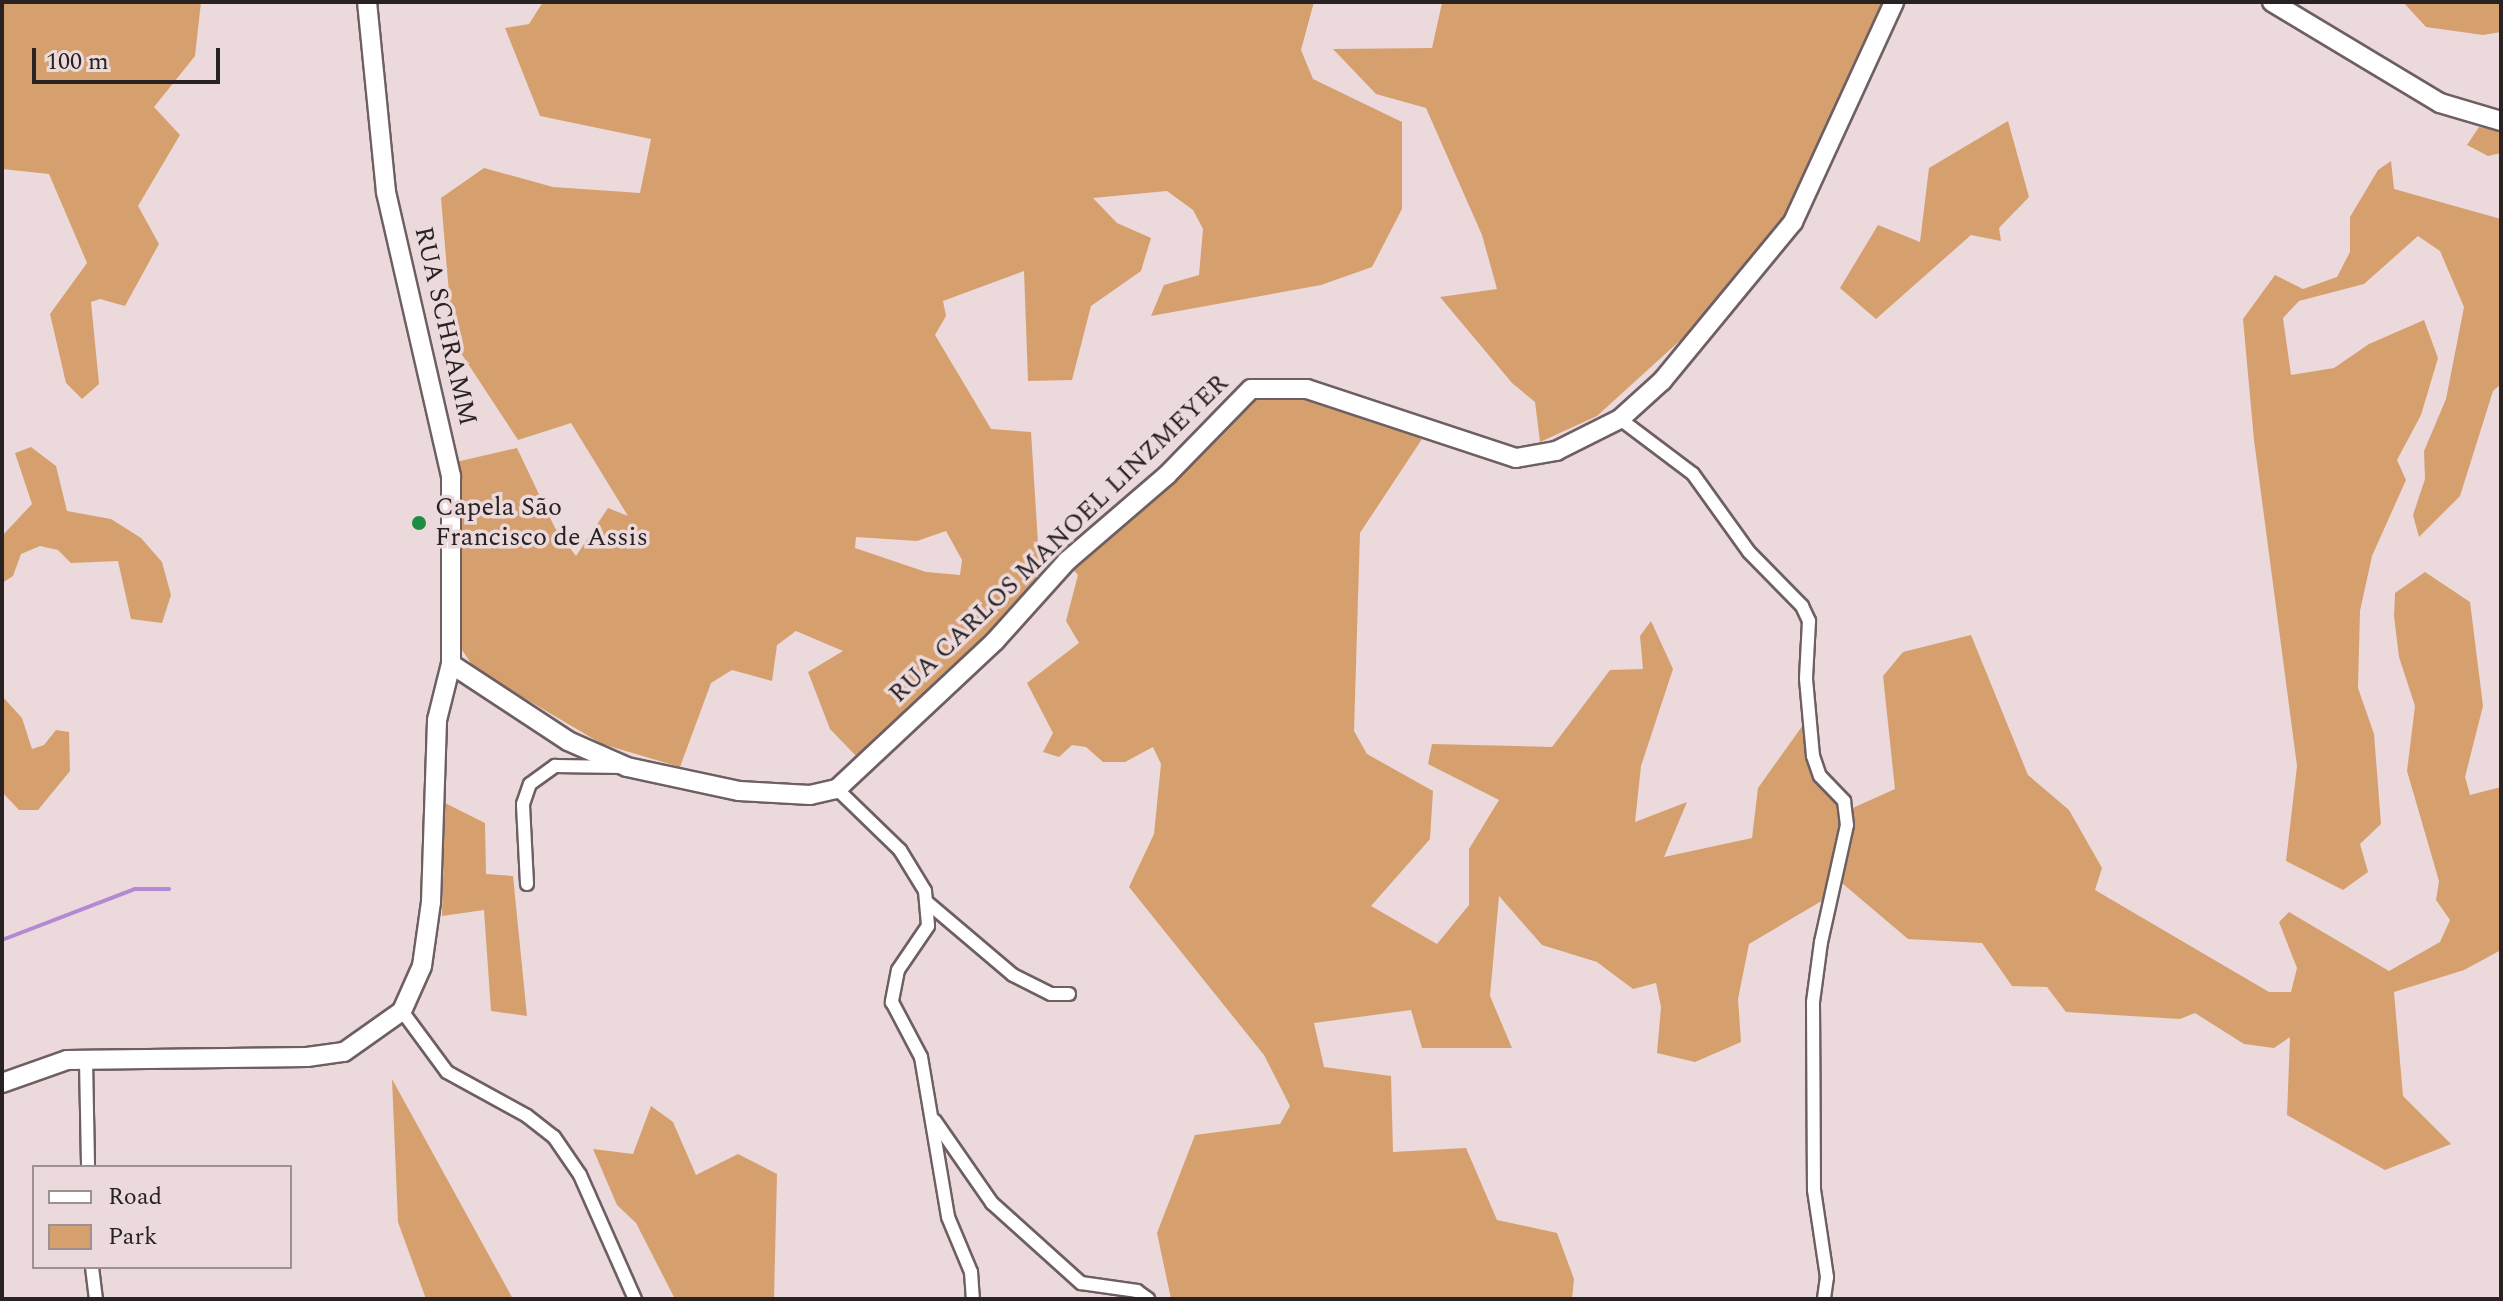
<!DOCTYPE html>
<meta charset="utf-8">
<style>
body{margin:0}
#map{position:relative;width:2503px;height:1301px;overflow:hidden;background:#ebd9dc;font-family:Spectral,serif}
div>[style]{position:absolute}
.green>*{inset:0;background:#d6a06e}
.stream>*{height:4px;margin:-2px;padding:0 2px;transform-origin:2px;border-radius:2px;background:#b289d2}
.roads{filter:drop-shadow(2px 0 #6e5f62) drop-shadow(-2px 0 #6e5f62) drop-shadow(0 2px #6e5f62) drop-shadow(0 -2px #6e5f62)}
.street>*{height:12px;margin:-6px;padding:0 6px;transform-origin:6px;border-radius:6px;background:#fff}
.secondary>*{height:18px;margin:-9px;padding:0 9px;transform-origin:9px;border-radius:9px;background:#fff}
.dots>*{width:22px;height:22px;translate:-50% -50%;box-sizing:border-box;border:4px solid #ebd9dc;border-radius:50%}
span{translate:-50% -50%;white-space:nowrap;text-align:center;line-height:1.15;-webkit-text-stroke:7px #ebd9dc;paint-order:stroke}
.street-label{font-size:26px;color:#282223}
.poi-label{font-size:26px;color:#282223}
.left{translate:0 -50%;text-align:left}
.frame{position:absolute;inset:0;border:4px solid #282223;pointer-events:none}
.legend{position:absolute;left:32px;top:1165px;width:260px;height:104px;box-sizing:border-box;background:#ebd9dc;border:2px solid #9d9092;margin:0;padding:10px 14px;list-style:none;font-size:24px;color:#282223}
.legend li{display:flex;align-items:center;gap:16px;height:40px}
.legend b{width:40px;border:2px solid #9d9092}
.scale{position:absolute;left:32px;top:48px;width:188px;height:36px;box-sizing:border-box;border:4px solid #282223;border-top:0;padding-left:10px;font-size:24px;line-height:28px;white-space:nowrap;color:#282223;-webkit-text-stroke:6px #ebd9dc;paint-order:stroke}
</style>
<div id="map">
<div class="green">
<i style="clip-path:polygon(2px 2px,201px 2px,195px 56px,154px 107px,180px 135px,138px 206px,159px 244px,125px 306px,100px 299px,91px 302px,99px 384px,82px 399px,66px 383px,50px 314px,87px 263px,49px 174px,2px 169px)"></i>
<i style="clip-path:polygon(evenodd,543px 2px,1314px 2px,1301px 50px,1313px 79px,1402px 122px,1402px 209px,1372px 267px,1321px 285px,1151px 316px,1164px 285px,1199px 275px,1203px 229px,1193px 210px,1167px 191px,1093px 198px,1117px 223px,1151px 238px,1141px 271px,1091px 306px,1072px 380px,1028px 381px,1024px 271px,943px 301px,946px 316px,935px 335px,991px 429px,1031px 432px,1039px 559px,1033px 595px,856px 756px,830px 729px,808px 672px,843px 651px,796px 631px,777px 645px,772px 681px,732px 670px,711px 683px,680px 767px,602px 744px,475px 669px,460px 647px,456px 462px,517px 448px,555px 528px,576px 556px,608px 508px,628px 516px,571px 423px,518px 440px,453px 341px,441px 198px,484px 168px,553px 187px,640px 193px,651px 139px,540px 116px,505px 28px,529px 24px,543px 2px,946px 531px,962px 560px,960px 575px,926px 572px,855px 548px,856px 537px,917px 541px,946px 531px)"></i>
<i style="clip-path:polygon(1429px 2px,1887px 2px,1819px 163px,1729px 296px,1597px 416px,1540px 442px,1535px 402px,1512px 383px,1440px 297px,1497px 289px,1482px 235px,1426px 108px,1376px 94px,1333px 49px,1432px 48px,1442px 3px)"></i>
<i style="clip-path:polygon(2403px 2px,2501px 2px,2501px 32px,2483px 35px,2426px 27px)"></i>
<i style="clip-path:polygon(2008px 121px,2029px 197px,1999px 228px,2001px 241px,1971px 235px,1876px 319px,1840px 288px,1878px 225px,1920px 242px,1929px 168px)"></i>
<i style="clip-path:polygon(2479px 127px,2501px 131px,2501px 153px,2488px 156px,2467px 145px)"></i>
<i style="clip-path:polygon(2391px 161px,2394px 189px,2501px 219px,2501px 384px,2493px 391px,2460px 496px,2419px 537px,2413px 515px,2425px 479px,2424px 451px,2446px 399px,2464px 307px,2440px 251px,2418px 236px,2364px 284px,2299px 301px,2283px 318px,2291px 375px,2334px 368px,2369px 344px,2424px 320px,2438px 358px,2421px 415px,2397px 460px,2406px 480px,2372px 556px,2360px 611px,2358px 688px,2374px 734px,2381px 824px,2360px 844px,2368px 872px,2343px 890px,2286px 861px,2297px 766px,2254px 440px,2243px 319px,2275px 275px,2303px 289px,2337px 277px,2350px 252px,2350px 217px,2378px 170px)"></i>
<i style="clip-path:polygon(1277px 390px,1343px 407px,1422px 439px,1360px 533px,1354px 731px,1367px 754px,1433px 791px,1430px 839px,1371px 906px,1437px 944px,1469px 905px,1469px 849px,1499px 800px,1428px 764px,1432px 744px,1552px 747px,1610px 670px,1643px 669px,1640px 636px,1651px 621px,1673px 669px,1641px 766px,1635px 822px,1687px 802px,1664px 857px,1752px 838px,1758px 788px,1808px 718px,1813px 756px,1846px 811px,1895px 789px,1883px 676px,1903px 652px,1971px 635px,2028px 775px,2069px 810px,2102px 868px,2095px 890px,2269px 992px,2291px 992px,2297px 968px,2279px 922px,2289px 912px,2389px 971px,2440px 942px,2450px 920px,2436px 900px,2439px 881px,2407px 771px,2415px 706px,2399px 657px,2394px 616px,2395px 593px,2425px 572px,2470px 602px,2483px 706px,2465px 777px,2470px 795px,2501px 787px,2501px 950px,2464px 970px,2394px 992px,2403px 1096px,2451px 1144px,2385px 1170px,2287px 1115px,2290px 1037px,2274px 1048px,2244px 1044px,2195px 1013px,2180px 1019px,2066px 1012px,2047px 987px,2012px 986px,1982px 943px,1908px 939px,1836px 878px,1830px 896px,1749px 944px,1738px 999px,1741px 1042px,1695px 1062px,1657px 1053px,1661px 1007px,1656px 983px,1633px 989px,1597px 962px,1542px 945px,1499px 896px,1490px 996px,1512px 1048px,1422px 1048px,1411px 1010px,1314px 1023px,1324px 1067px,1391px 1076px,1393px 1152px,1466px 1148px,1497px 1220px,1557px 1233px,1574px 1279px,1572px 1299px,1171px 1299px,1157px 1233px,1195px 1135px,1280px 1124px,1290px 1106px,1264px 1055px,1129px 887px,1154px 834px,1161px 764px,1153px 747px,1125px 762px,1103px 762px,1086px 747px,1072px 745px,1059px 757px,1043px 752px,1053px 733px,1027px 683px,1079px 643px,1066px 621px,1078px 575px,1068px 564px,1241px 400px)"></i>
<i style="clip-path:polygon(31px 447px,56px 466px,67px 511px,111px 519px,141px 538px,162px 562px,171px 595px,162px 623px,131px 619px,118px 561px,71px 563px,58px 550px,40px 546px,21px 554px,13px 576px,2px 583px,2px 536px,32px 504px,15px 453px)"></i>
<i style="clip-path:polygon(2px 696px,22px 718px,32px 749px,44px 745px,56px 730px,69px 732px,70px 771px,38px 810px,19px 810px,2px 792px)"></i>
<i style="clip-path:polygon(445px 803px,485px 823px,486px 874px,513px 876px,527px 1016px,491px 1011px,484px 910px,442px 916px)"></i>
<i style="clip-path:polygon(392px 1079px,513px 1299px,426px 1299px,398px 1222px)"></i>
<i style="clip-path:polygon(651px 1106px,673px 1122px,696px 1175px,738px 1154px,777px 1174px,774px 1299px,675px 1299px,636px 1223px,617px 1205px,593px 1149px,633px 1154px)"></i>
</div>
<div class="stream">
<i style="left:2px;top:940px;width:142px;rotate:-21deg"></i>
<i style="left:135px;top:889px;width:34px"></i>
</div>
<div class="roads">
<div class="street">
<i style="left:1620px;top:419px;width:91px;rotate:37deg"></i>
<i style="left:1693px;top:474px;width:96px;rotate:54.3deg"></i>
<i style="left:1749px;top:552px;width:76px;rotate:45.5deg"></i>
<i style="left:1802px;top:606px;width:17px;rotate:65deg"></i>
<i style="left:1809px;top:621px;width:58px;rotate:93deg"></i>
<i style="left:1806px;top:679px;width:77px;rotate:84.8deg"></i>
<i style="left:1813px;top:756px;width:21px;rotate:71deg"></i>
<i style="left:1820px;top:776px;width:35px;rotate:46deg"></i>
<i style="left:1844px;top:801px;width:24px;rotate:83deg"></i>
<i style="left:1847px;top:825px;width:120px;rotate:102.5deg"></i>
<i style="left:1821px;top:942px;width:61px;rotate:97.6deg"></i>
<i style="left:1813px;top:1002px;width:188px;rotate:89.7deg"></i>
<i style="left:1814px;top:1190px;width:88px;rotate:81.5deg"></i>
<i style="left:1827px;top:1277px;width:22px;rotate:98deg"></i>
<i style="left:837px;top:789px;width:88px;rotate:44.1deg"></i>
<i style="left:900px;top:850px;width:48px;rotate:58.6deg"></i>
<i style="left:925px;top:891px;width:35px;rotate:85deg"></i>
<i style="left:928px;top:926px;width:53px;rotate:124.3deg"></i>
<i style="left:898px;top:970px;width:33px;rotate:101deg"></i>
<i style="left:892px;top:1002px;width:62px;rotate:62.2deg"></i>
<i style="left:921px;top:1057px;width:162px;rotate:80.4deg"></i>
<i style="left:948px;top:1217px;width:60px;rotate:67.3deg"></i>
<i style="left:971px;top:1272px;width:27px;rotate:86deg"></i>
<i style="left:527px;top:884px;width:80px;rotate:-92.9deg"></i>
<i style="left:523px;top:804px;width:21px;rotate:-71deg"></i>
<i style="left:530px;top:784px;width:31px;rotate:-36deg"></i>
<i style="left:555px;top:766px;width:69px;rotate:0.8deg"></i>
<i style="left:928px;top:903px;width:111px;rotate:40.3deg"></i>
<i style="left:1013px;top:975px;width:42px;rotate:26.6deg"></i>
<i style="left:1051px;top:994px;width:18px"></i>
<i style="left:402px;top:1011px;width:76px;rotate:53.6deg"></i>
<i style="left:447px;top:1072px;width:91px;rotate:28.8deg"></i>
<i style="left:527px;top:1116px;width:34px;rotate:38deg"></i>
<i style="left:554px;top:1137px;width:46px;rotate:55.6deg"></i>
<i style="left:580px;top:1175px;width:136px;rotate:66.1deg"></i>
<i style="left:86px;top:1060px;width:107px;rotate:88.9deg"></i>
<i style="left:935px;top:1121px;width:100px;rotate:55.2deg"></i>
<i style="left:992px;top:1203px;width:120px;rotate:42deg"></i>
<i style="left:1081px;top:1283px;width:57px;rotate:8.1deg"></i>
<i style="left:1137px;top:1291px;width:14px;rotate:36deg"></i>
<i style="left:92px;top:1267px;width:32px;rotate:83deg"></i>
</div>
<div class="secondary">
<i style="left:2272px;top:2px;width:196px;rotate:31deg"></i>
<i style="left:2440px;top:103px;width:64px;rotate:16.4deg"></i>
<i style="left:451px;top:664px;width:140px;rotate:33.3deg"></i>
<i style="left:568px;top:741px;width:64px;rotate:23.8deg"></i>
<i style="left:627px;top:767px;width:115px;rotate:12.1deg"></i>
<i style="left:739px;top:791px;width:71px;rotate:3.2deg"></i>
<i style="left:810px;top:795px;width:28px;rotate:-13deg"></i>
<i style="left:837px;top:789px;width:216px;rotate:-43.1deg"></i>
<i style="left:995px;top:641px;width:108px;rotate:-48deg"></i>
<i style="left:1067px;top:561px;width:132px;rotate:-40.7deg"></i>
<i style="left:1167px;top:475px;width:120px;rotate:-45.7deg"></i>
<i style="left:1251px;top:389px;width:56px"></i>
<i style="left:1307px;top:389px;width:220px;rotate:18.3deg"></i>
<i style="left:1516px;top:458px;width:41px;rotate:-9.9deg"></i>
<i style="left:1556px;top:451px;width:72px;rotate:-26.6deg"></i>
<i style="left:1620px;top:419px;width:57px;rotate:-42.1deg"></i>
<i style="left:1662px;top:381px;width:206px;rotate:-50.5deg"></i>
<i style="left:1793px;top:222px;width:242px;rotate:-65.3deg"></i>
<i style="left:2px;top:1083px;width:69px;rotate:-19.5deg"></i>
<i style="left:67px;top:1060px;width:240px;rotate:-0.7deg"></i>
<i style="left:307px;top:1057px;width:37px;rotate:-8deg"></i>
<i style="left:344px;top:1052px;width:71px;rotate:-35.3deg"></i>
<i style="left:402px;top:1011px;width:49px;rotate:-66deg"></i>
<i style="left:422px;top:966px;width:65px;rotate:-82deg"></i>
<i style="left:431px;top:902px;width:182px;rotate:-88.1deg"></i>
<i style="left:437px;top:720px;width:58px;rotate:-76deg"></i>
<i style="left:451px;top:664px;width:188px;rotate:-90deg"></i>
<i style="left:451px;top:476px;width:291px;rotate:-102.9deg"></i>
<i style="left:386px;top:192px;width:191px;rotate:-95.7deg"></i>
</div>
</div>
<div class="dots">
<i style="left:419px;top:523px;background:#1f8c44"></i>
</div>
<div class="street-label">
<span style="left:445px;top:326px;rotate:77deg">RUA SCHRAMM</span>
<span style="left:1059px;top:539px;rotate:-44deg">RUA CARLOS MANOEL LINZMEYER</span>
</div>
<div class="poi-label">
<span class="left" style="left:435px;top:523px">Capela São<br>Francisco de Assis</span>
</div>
<div class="frame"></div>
<ul class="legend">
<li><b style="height:10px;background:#fff"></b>Road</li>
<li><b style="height:22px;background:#d6a06e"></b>Park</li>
</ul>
<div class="scale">100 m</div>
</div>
